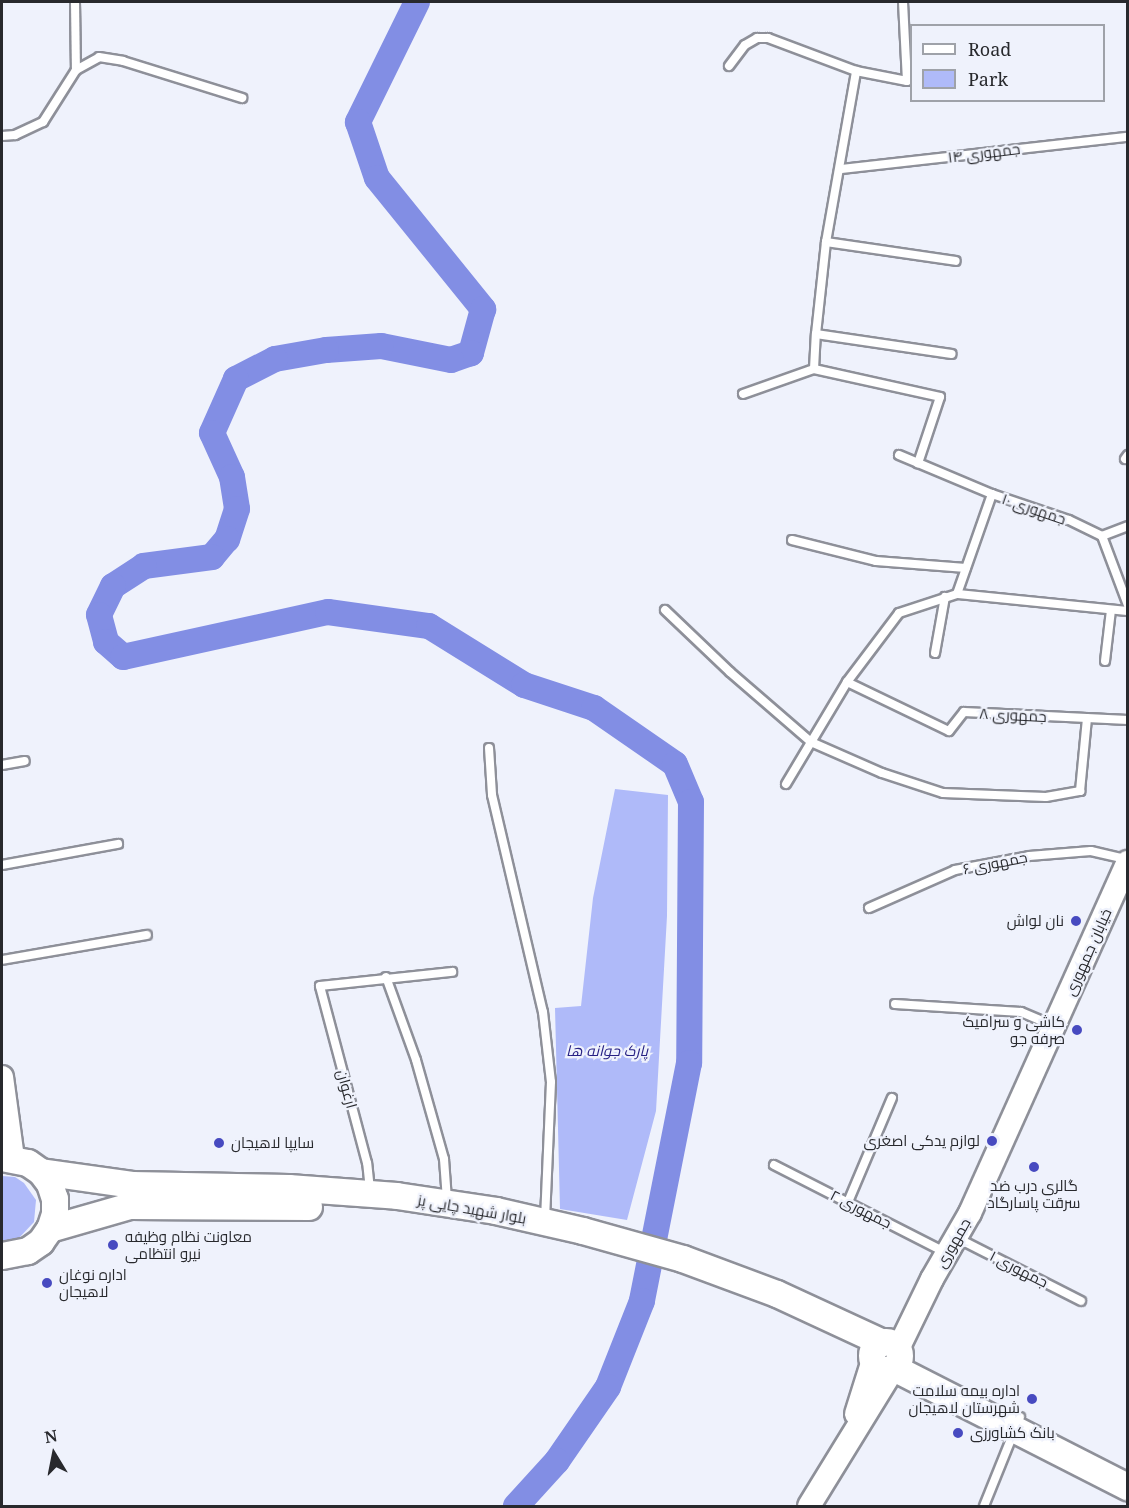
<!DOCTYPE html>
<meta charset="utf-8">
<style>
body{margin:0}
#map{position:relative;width:1129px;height:1508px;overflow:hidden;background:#eff2fc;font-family:"Noto Serif",Cairo,serif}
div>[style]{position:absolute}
.green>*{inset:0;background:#afbaf9}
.river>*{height:26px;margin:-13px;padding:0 13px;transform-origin:13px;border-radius:13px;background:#828ee4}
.roads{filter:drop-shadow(2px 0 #8e9099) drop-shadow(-2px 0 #8e9099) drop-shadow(0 2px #8e9099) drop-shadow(0 -2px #8e9099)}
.service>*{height:8px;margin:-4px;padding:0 4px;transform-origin:4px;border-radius:4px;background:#fff}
.secondary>*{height:22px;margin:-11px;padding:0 11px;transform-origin:11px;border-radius:11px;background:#fff}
.primary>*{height:26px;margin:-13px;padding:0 13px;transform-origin:13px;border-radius:13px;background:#fff}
.primary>.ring{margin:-13px;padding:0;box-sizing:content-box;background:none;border:26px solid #fff;border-radius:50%}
.dots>*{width:16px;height:16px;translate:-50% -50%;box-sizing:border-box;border:3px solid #eff2fc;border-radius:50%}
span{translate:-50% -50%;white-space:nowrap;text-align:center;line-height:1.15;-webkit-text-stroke:4.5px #eff2fc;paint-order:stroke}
.street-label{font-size:15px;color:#28292d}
.poi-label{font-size:15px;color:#28292d}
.right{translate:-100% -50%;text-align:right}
.left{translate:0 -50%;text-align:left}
.park-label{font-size:15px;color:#272184;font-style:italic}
.frame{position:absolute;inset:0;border:3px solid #28292d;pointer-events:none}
.legend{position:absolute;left:910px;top:24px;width:195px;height:78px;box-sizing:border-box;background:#eff2fc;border:2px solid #9fa2a9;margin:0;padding:8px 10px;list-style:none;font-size:18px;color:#28292d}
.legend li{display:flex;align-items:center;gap:12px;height:30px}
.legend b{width:30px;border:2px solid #9fa2a9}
.north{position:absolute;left:24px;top:1424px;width:60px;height:60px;-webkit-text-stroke:4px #eff2fc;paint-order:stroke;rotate:350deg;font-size:16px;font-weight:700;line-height:24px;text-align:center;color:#28292d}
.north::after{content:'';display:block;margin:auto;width:21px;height:27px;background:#28292d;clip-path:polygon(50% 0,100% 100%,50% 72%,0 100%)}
</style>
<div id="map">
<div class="green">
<i style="clip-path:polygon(615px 789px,668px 795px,667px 916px,656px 1111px,627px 1220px,560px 1209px,555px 1008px,581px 1006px,593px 898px)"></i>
<i style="clip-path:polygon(2px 1176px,15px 1177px,24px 1183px,36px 1200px,34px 1222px,19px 1238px,9px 1241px,2px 1241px)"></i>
</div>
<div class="river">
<i style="left:417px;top:2px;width:134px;rotate:116.2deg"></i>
<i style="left:358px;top:122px;width:59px;rotate:71.3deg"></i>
<i style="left:377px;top:178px;width:169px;rotate:51deg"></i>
<i style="left:483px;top:309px;width:46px;rotate:105.3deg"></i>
<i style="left:471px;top:353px;width:21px;rotate:161deg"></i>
<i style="left:451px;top:360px;width:71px;rotate:-168.7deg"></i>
<i style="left:381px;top:346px;width:55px;rotate:175.8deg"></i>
<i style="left:326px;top:350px;width:52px;rotate:170deg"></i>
<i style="left:275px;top:359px;width:44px;rotate:152.9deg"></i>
<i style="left:236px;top:379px;width:59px;rotate:114deg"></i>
<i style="left:212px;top:433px;width:48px;rotate:65.6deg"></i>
<i style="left:232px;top:477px;width:32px;rotate:81deg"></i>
<i style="left:237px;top:509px;width:32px;rotate:108deg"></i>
<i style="left:227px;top:539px;width:23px;rotate:130deg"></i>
<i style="left:212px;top:557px;width:69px;rotate:172.5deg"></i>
<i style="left:144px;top:566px;width:37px;rotate:147deg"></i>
<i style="left:113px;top:586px;width:32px;rotate:116deg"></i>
<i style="left:99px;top:615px;width:28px;rotate:75deg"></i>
<i style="left:106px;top:642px;width:23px;rotate:41deg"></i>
<i style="left:123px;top:657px;width:210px;rotate:-12.4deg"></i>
<i style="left:328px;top:612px;width:102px;rotate:7.9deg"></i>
<i style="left:429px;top:626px;width:112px;rotate:31.8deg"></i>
<i style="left:524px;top:685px;width:74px;rotate:18.2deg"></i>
<i style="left:594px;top:708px;width:98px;rotate:34.7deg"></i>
<i style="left:675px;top:764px;width:41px;rotate:67.2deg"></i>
<i style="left:691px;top:802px;width:261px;rotate:90.4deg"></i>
<i style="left:689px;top:1063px;width:243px;rotate:101.2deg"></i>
<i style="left:642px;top:1301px;width:92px;rotate:111.6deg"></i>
<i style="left:608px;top:1387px;width:90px;rotate:124.6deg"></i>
<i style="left:557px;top:1461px;width:61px;rotate:132.3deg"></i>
</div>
<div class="roads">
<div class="service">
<i style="left:75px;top:2px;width:68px;rotate:89.2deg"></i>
<i style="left:729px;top:66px;width:26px;rotate:-53deg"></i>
<i style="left:745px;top:45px;width:14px;rotate:-30deg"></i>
<i style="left:757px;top:38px;width:11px"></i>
<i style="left:768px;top:38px;width:94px;rotate:20.6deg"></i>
<i style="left:856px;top:71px;width:52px;rotate:11.1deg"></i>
<i style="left:907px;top:81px;width:79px;rotate:-92.9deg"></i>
<i style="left:2px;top:136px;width:13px;rotate:-4deg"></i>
<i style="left:15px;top:135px;width:31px;rotate:-25deg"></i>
<i style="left:43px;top:122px;width:62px;rotate:-57.6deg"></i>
<i style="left:76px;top:70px;width:26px;rotate:-29deg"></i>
<i style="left:99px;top:57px;width:24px;rotate:9deg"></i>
<i style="left:123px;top:61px;width:125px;rotate:17.3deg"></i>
<i style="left:841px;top:169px;width:289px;rotate:-6.4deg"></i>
<i style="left:826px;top:242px;width:131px;rotate:8.3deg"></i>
<i style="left:816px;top:334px;width:137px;rotate:8.4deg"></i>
<i style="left:814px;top:369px;width:35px;rotate:-87deg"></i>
<i style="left:816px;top:334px;width:93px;rotate:-83.8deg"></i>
<i style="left:826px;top:242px;width:174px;rotate:-80deg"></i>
<i style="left:743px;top:394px;width:75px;rotate:-19.4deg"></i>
<i style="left:814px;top:369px;width:129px;rotate:12.5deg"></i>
<i style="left:940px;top:397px;width:70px;rotate:108.4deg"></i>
<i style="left:899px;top:455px;width:101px;rotate:22.8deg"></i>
<i style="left:992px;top:494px;width:81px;rotate:18.7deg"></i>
<i style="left:1069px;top:520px;width:37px;rotate:26deg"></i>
<i style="left:1102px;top:536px;width:74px;rotate:69.4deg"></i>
<i style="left:1125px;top:459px;width:5px;rotate:-53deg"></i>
<i style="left:1102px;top:536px;width:28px;rotate:-21deg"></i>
<i style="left:792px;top:540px;width:87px;rotate:14deg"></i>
<i style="left:876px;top:561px;width:90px;rotate:4.4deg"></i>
<i style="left:957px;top:594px;width:106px;rotate:-70.7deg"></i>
<i style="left:665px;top:610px;width:90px;rotate:43.6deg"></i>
<i style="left:730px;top:672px;width:107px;rotate:40.8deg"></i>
<i style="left:811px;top:742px;width:77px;rotate:23.6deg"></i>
<i style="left:882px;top:773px;width:64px;rotate:18.2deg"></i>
<i style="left:943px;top:793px;width:103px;rotate:2.2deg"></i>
<i style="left:1046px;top:797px;width:35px;rotate:-10deg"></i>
<i style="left:1080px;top:791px;width:73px;rotate:-84.5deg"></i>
<i style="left:935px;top:653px;width:57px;rotate:-79.9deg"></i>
<i style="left:1105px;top:661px;width:51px;rotate:-83.3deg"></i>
<i style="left:847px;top:682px;width:113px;rotate:25.7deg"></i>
<i style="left:949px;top:731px;width:24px;rotate:-52deg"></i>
<i style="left:964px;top:712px;width:164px;rotate:2.8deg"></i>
<i style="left:489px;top:748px;width:47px;rotate:86.3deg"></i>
<i style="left:492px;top:795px;width:223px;rotate:76.8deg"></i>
<i style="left:543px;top:1012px;width:70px;rotate:83.5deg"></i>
<i style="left:551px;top:1082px;width:136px;rotate:92.5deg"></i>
<i style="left:2px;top:765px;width:23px;rotate:-10deg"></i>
<i style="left:786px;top:784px;width:119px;rotate:-59.1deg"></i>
<i style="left:847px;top:682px;width:86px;rotate:-53deg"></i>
<i style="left:899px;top:613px;width:61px;rotate:-18.1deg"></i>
<i style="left:957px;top:594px;width:172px;rotate:5.7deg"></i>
<i style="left:2px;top:865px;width:118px;rotate:-10.3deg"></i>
<i style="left:869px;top:908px;width:94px;rotate:-23.8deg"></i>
<i style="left:955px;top:870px;width:75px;rotate:-10.7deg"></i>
<i style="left:1029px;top:856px;width:62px;rotate:-4.6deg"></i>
<i style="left:1091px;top:851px;width:37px;rotate:13deg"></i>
<i style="left:2px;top:960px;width:147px;rotate:-9.8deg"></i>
<i style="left:386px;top:977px;width:88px;rotate:70.1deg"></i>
<i style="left:416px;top:1060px;width:103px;rotate:74.2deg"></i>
<i style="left:444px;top:1159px;width:41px;rotate:85.8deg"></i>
<i style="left:895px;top:1004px;width:126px;rotate:3.6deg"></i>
<i style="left:1021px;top:1012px;width:34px;rotate:23deg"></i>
<i style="left:774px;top:1165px;width:194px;rotate:27deg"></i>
<i style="left:370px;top:1190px;width:27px;rotate:-96deg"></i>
<i style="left:367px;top:1163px;width:183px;rotate:-104.9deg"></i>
<i style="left:320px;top:986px;width:133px;rotate:-6.1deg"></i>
<i style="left:848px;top:1202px;width:113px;rotate:-67.1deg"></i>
<i style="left:957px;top:1238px;width:139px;rotate:26.9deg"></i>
<i style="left:984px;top:1506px;width:96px;rotate:-68deg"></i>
</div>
<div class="secondary">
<i style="left:2px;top:1077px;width:82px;rotate:82.3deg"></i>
<i style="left:898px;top:1349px;width:78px;rotate:-64.1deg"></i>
<i style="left:932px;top:1279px;width:76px;rotate:-60.1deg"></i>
<i style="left:970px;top:1213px;width:385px;rotate:-65.8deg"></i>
<i style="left:856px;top:1414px;width:57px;rotate:-72.5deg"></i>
<i style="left:809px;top:1506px;width:162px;rotate:-58.4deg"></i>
</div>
<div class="primary">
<i style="left:2px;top:1158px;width:26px;rotate:11deg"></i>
<i style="left:28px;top:1163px;width:16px;rotate:35deg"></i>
<i style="left:41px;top:1172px;width:15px;rotate:53deg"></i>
<i style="left:50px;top:1184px;width:16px;rotate:72deg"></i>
<i style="left:55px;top:1199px;width:15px;rotate:90deg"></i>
<i style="left:55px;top:1214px;width:16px;rotate:108deg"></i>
<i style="left:50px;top:1229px;width:16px;rotate:125deg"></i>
<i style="left:41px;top:1242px;width:16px;rotate:145deg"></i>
<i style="left:28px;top:1251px;width:26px;rotate:169deg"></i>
<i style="left:41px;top:1172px;width:92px;rotate:8.1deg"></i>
<i style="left:132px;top:1185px;width:157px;rotate:1.1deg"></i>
<i style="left:289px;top:1188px;width:108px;rotate:4.2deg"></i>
<i style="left:397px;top:1196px;width:100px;rotate:8.6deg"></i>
<i style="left:496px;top:1211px;width:89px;rotate:12.9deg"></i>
<i style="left:583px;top:1231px;width:104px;rotate:15.6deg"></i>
<i style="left:683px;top:1259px;width:100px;rotate:20.4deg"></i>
<i style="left:777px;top:1294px;width:117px;rotate:24.8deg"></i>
<i style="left:50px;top:1229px;width:83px;rotate:-16deg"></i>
<i style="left:130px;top:1206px;width:179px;rotate:0.3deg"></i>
<i class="ring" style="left:872px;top:1342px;width:2px;height:2px"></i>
<i style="left:894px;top:1368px;width:263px;rotate:27deg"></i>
</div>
</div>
<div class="dots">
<i style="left:1076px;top:921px;background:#474ac0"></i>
<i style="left:1077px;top:1030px;background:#474ac0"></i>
<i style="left:992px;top:1141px;background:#474ac0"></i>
<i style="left:219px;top:1143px;background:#474ac0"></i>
<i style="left:1034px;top:1167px;background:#474ac0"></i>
<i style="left:113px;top:1245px;background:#474ac0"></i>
<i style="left:47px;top:1283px;background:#474ac0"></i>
<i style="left:1032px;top:1399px;background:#474ac0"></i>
<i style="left:958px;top:1433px;background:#474ac0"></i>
</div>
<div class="street-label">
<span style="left:984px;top:153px;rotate:-7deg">جمهوری ۱۴</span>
<span style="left:1034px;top:509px;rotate:19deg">جمهوری ۱۰</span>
<span style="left:1013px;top:715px;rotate:3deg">جمهوری ۸</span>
<span style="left:995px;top:863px;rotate:-11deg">جمهوری ۶</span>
<span style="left:1088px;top:952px;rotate:-66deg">خیابان جمهوری</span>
<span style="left:347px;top:1089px;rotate:75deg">ارغوان</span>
<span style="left:472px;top:1209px;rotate:10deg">بلوار شهید چایی پز</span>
<span style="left:861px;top:1209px;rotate:27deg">جمهوری ۲</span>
<span style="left:953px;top:1243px;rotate:-60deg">جمهوری</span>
<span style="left:1019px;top:1269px;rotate:27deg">جمهوری ۱</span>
</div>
<div class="poi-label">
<span class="right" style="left:1064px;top:921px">نان لواش</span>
<span class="right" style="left:1065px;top:1030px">کاشی و سرامیک<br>صرفه جو</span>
<span class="right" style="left:980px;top:1141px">لوازم یدکی اصغری</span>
<span class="left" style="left:231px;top:1143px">سایپا لاهیجان</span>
<span style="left:1034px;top:1194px">گالری درب ضد<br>سرقت پاسارگاد</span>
<span class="left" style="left:125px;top:1245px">معاونت نظام وظیفه<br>نیرو انتظامی</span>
<span class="left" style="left:59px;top:1283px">اداره نوغان<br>لاهیجان</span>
<span class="right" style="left:1020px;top:1399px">اداره بیمه سلامت<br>شهرستان لاهیجان</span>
<span class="left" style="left:970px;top:1433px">بانک کشاورزی</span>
</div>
<div class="park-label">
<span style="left:607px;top:1051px">پارک جوانه ها</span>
</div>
<div class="frame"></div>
<ul class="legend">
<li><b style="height:8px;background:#fff"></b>Road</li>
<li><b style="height:16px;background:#afbaf9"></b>Park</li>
</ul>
<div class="north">N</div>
</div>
